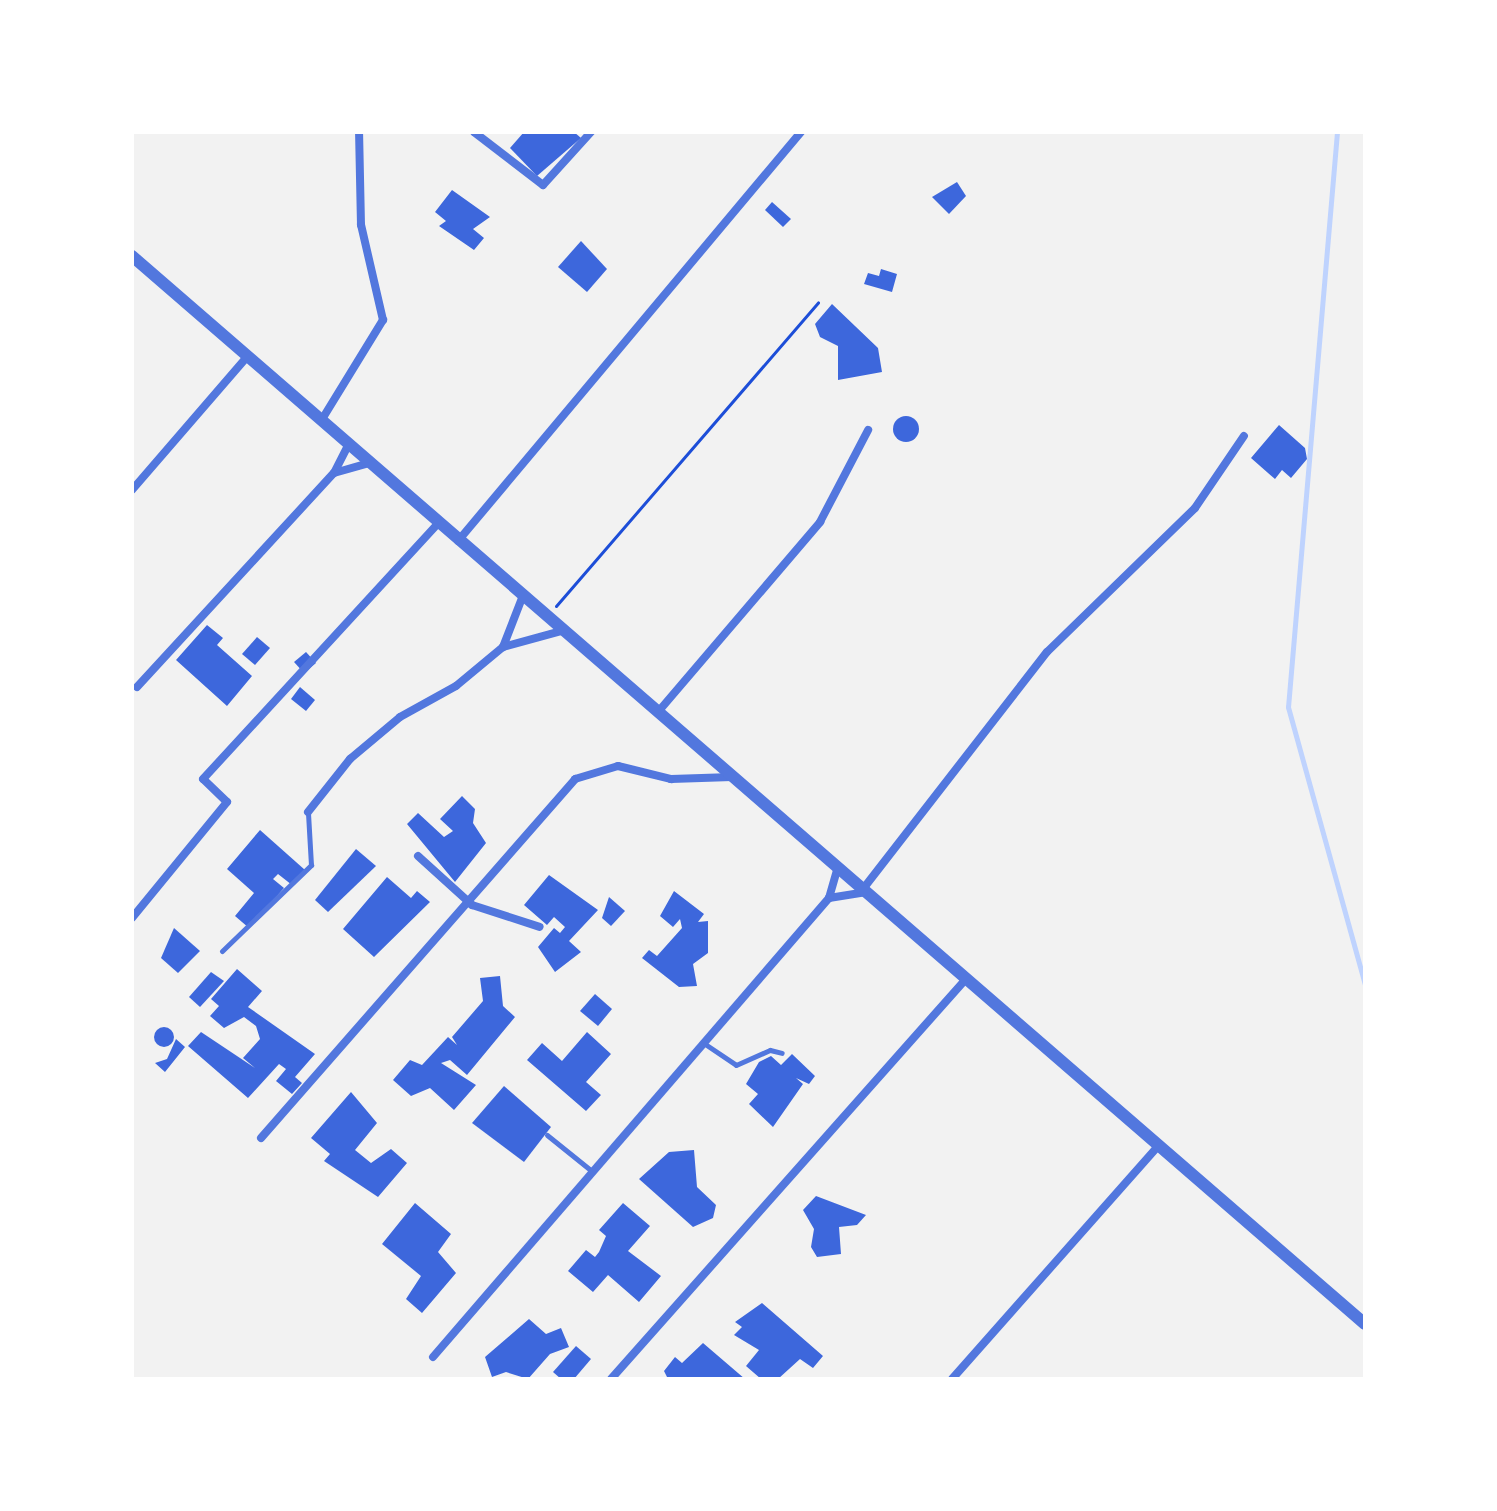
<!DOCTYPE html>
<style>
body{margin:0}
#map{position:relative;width:1497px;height:1511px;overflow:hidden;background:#f2f2f2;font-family:"Space Grotesk",sans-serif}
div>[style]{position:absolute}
.stream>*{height:5px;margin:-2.5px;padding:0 2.5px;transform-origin:2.5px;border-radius:2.5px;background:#bfd3fe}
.building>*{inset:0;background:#3d67dc}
.round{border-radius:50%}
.path>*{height:3px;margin:-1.5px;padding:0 1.5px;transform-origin:1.5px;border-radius:1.5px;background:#1d4ed8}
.service>*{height:5px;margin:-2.5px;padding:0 2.5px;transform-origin:2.5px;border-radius:2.5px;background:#5277de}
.minor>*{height:8px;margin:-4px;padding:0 4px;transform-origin:4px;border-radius:4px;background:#5277de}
.tertiary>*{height:12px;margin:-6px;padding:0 6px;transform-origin:6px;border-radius:6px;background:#5277de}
span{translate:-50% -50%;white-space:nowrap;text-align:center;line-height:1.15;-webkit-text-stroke:6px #fff;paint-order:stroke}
.frame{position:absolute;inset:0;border:134px solid #fff;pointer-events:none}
</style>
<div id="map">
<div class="stream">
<i style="left:1337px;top:132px;width:577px;rotate:94.87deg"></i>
<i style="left:1288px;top:707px;width:288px;rotate:74.5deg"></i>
</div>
<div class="building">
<i style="clip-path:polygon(524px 132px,574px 132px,581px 138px,537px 176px,510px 148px)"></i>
<i style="clip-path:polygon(957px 182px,966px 196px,949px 214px,932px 197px)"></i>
<i style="clip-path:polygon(452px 190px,490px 217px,473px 229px,484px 238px,474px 250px,439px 226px,446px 221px,435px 212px)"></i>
<i style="clip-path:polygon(772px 202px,791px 219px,783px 227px,765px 210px)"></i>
<i style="clip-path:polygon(581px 241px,607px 269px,587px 292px,558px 267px)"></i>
<i style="clip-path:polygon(881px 269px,897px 274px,892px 292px,864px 284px,868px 273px,879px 276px)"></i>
<i style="clip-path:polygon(832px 304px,878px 348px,882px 372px,838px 380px,838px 346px,820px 337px,815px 324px)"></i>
<i class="round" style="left:893px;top:416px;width:26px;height:26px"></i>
<i style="clip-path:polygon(1279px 425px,1305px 448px,1307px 459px,1291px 478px,1282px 470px,1275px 479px,1251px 458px)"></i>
<i style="clip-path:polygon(207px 625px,223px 638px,217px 645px,252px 676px,227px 706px,176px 660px)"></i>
<i style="clip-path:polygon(257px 637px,270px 648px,255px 665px,242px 654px)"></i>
<i style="clip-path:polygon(306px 652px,316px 663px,304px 673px,294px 662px)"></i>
<i style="clip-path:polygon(300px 687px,315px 700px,306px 711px,291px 699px)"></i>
<i style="clip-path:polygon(462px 796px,475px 809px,473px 823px,486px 843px,455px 882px,407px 824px,418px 813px,444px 837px,453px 831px,440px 819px)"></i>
<i style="clip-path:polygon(260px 830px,305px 870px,292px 885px,278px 874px,273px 879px,284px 888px,249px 928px,235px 916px,254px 893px,227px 869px)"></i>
<i style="clip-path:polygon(356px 849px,376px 866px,328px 912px,315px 900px)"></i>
<i style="clip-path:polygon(549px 875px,598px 910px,569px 941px,581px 952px,555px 972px,538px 947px,554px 928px,560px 933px,565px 927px,554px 917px,547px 925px,524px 905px)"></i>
<i style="clip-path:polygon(387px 877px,411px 898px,417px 891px,430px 902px,374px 957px,343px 929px)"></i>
<i style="clip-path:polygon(674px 891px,704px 914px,698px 922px,708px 921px,708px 953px,693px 964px,697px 986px,679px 987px,642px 958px,649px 950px,657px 956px,682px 928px,680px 919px,673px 927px,660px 916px)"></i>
<i style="clip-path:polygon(609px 897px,625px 911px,611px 926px,602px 918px)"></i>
<i style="clip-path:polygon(174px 928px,200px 951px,178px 973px,161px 958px)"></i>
<i style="clip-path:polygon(237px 969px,262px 991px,248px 1007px,315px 1054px,295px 1077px,302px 1083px,292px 1094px,276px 1081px,286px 1069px,279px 1064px,248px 1098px,188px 1046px,201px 1032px,255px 1068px,243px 1058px,260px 1039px,256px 1026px,244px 1017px,224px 1028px,210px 1016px,219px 1006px,211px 999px)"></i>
<i style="clip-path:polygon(211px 972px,224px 981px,200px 1007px,189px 997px)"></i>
<i style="clip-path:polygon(500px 976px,503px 1006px,515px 1017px,467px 1075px,450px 1060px,441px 1063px,476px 1085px,454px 1110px,430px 1088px,411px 1096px,393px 1080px,410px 1060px,422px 1065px,448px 1037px,457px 1045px,452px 1037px,483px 1001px,480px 978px)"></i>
<i style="clip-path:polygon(595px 994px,612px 1009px,598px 1026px,580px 1011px)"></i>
<i class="round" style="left:154px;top:1027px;width:20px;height:20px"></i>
<i style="clip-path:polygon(587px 1032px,611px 1054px,586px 1082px,601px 1095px,586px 1111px,527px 1060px,542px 1043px,562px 1061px)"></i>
<i style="clip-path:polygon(176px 1039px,185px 1047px,165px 1072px,155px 1063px,167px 1059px)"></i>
<i style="clip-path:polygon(792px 1054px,815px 1076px,809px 1084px,796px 1078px,803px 1084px,773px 1127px,749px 1104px,758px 1094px,746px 1084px,759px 1062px,771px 1056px,781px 1065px)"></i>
<i style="clip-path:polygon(504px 1086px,551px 1127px,524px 1162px,472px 1123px)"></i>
<i style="clip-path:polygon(351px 1092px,377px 1123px,355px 1150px,371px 1163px,391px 1149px,407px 1163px,378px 1197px,324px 1161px,330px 1154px,311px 1138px)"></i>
<i style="clip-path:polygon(694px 1150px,697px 1187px,716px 1205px,713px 1218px,693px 1227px,639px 1179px,669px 1152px)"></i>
<i style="clip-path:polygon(816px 1196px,866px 1215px,857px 1225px,839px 1227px,841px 1254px,817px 1257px,811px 1247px,814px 1229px,803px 1210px)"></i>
<i style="clip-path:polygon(415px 1203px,451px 1234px,438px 1252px,456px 1273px,422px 1313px,406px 1299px,421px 1276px,382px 1244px)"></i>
<i style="clip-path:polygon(623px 1203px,650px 1226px,628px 1251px,661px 1276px,639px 1302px,608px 1275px,593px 1292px,568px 1271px,586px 1250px,595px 1257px,599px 1252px,606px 1236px,599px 1230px)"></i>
<i style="clip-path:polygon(762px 1303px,823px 1356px,813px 1368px,800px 1359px,778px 1379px,761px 1379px,746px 1366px,759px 1350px,734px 1335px,742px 1327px,735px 1322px)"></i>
<i style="clip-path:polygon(529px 1319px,546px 1334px,561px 1328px,569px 1347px,550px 1354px,528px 1379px,506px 1372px,492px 1377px,485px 1357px)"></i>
<i style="clip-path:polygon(703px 1343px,745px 1379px,668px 1379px,664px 1371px,675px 1357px,682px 1363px)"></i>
<i style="clip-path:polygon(576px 1346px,591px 1359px,574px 1379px,561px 1379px,553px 1372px)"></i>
</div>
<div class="path">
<i style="left:556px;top:606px;width:401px;rotate:-49.2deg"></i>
</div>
<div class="service">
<i style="left:222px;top:951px;width:124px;rotate:-44deg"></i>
<i style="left:311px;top:865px;width:52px;rotate:-93.3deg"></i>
<i style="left:705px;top:1044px;width:37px;rotate:34deg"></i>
<i style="left:736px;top:1065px;width:37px;rotate:-24deg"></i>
<i style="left:770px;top:1050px;width:12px;rotate:14deg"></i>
<i style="left:547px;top:1135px;width:59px;rotate:38.8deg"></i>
</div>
<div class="minor">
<i style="left:474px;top:132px;width:87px;rotate:37.5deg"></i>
<i style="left:543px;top:185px;width:72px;rotate:-47.8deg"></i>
<i style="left:321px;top:421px;width:119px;rotate:-58.5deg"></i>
<i style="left:383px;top:320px;width:98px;rotate:-103deg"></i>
<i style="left:361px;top:225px;width:93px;rotate:-91.2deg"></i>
<i style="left:334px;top:473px;width:37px;rotate:-16deg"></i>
<i style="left:132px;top:490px;width:176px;rotate:-49.2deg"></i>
<i style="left:458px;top:541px;width:534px;rotate:-50.02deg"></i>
<i style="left:503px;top:647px;width:53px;rotate:-68.8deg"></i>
<i style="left:137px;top:687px;width:291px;rotate:-47.4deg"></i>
<i style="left:334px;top:473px;width:33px;rotate:-63deg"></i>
<i style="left:658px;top:712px;width:250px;rotate:-49.5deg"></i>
<i style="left:820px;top:522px;width:104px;rotate:-62.4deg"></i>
<i style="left:308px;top:812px;width:68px;rotate:-51.6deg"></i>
<i style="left:350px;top:759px;width:65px;rotate:-40deg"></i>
<i style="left:400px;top:717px;width:64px;rotate:-29deg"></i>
<i style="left:456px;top:686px;width:61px;rotate:-39.7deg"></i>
<i style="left:503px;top:647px;width:60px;rotate:-15.4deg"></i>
<i style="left:418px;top:856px;width:73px;rotate:42.2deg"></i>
<i style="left:472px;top:905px;width:71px;rotate:17.9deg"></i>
<i style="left:863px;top:889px;width:300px;rotate:-52.2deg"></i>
<i style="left:1047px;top:652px;width:206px;rotate:-44.2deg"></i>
<i style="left:1195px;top:508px;width:87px;rotate:-55.8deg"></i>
<i style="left:829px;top:898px;width:38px;rotate:-9deg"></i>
<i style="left:132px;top:918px;width:150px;rotate:-50.7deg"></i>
<i style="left:227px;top:802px;width:33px;rotate:-136deg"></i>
<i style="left:203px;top:779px;width:348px;rotate:-47.4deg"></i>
<i style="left:261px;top:1138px;width:477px;rotate:-48.8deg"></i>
<i style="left:575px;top:779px;width:45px;rotate:-16.8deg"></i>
<i style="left:618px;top:766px;width:55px;rotate:13.8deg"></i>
<i style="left:671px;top:779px;width:61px;rotate:-1.9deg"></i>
<i style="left:433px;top:1357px;width:606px;rotate:-49.21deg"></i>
<i style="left:829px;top:898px;width:32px;rotate:-74deg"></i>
<i style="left:611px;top:1379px;width:533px;rotate:-48.42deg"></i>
<i style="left:952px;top:1379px;width:311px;rotate:-48.5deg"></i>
</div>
<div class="tertiary">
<i style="left:132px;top:256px;width:1631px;rotate:40.9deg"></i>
</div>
<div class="frame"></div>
</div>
